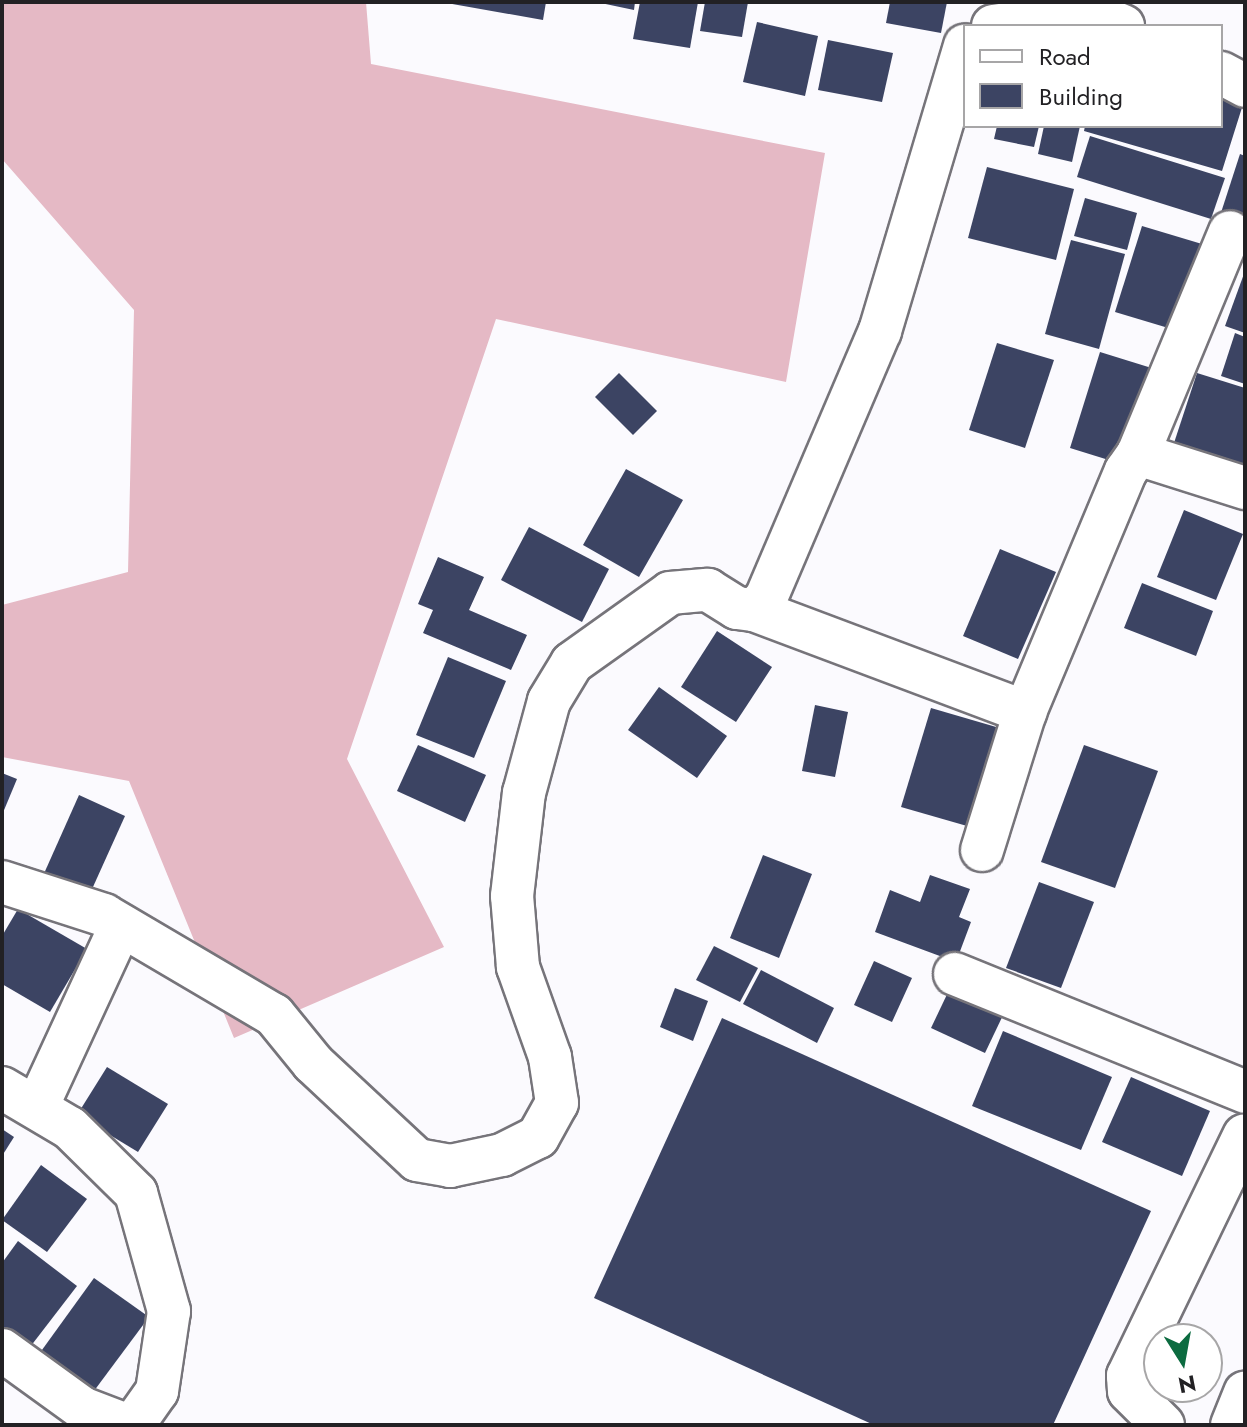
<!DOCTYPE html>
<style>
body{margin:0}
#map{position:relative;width:1247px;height:1427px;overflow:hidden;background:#fbfafe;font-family:Jost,sans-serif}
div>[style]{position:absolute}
.forest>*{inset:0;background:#e5b9c5}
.building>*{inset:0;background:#3c4463}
.roads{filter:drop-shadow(2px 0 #76747a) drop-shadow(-2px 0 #76747a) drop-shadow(0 2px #76747a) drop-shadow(0 -2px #76747a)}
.minor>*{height:42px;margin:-21px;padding:0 21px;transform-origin:21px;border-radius:21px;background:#fff}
span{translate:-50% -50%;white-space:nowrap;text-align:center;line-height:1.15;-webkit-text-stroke:8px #fff;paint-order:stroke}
.frame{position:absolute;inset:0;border:4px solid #222124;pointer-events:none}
.legend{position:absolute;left:963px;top:24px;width:260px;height:104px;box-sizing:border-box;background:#fff;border:2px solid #a7a6a7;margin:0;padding:10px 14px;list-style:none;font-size:24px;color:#222124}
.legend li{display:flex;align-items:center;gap:16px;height:40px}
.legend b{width:40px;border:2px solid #a7a6a7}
.north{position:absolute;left:1143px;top:1323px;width:80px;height:80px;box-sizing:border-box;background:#fff;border:2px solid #a7a6a7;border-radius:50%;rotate:169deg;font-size:22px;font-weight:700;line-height:32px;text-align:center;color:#222124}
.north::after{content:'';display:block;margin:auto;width:28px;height:36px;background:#0c6b40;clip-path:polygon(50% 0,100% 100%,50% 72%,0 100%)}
</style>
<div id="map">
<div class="forest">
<i style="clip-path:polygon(2px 2px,366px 2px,371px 64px,825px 153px,786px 382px,496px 319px,347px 759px,444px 947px,234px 1038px,129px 781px,2px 757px,2px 605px,128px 572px,134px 310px,2px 159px)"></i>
</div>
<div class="building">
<i style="clip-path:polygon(441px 2px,546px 2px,543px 20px)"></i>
<i style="clip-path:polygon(596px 2px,635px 2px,634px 10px)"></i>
<i style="clip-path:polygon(640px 2px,698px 2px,690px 48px,633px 39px)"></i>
<i style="clip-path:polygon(705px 2px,748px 2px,742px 37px,700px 31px)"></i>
<i style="clip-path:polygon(890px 2px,947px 2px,941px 33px,886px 23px)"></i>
<i style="clip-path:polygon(757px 22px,818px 36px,805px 96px,743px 82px)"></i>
<i style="clip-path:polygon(828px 40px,893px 53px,882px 102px,818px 90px)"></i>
<i style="clip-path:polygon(1221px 86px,1245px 98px,1222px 171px,1084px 131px,1085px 126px,1221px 126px)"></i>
<i style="clip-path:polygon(997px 126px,1039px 126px,1034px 147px,994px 139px)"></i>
<i style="clip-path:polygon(1044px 126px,1080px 126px,1072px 162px,1038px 154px)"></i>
<i style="clip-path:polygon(1090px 136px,1225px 178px,1211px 219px,1077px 177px)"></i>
<i style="clip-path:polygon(1240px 154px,1245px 156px,1245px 234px,1217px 225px)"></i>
<i style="clip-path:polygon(987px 167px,1074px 189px,1056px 260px,968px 238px)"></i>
<i style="clip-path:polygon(1085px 198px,1137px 213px,1127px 250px,1074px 236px)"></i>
<i style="clip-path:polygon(1142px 226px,1212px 247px,1185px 333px,1115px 312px)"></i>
<i style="clip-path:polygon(1071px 240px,1125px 254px,1099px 349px,1045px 334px)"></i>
<i style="clip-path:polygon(1245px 271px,1245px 333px,1225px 326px)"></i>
<i style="clip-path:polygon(1235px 333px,1245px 337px,1245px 384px,1221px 376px)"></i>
<i style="clip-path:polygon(997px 343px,1054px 360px,1025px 448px,969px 430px)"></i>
<i style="clip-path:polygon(1100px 352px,1158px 370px,1128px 466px,1070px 448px)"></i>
<i style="clip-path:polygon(619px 373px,657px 411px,633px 435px,595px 397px)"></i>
<i style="clip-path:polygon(1197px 373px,1245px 388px,1245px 470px,1173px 446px)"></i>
<i style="clip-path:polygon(626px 469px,683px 500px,639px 577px,583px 545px)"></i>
<i style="clip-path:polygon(1184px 510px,1243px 534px,1216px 600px,1157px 577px)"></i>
<i style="clip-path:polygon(529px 527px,609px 569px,582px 622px,501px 580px)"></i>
<i style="clip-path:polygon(1000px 549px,1056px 572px,1018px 659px,963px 636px)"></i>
<i style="clip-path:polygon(438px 557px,484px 577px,469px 610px,527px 635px,511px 670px,423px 633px,433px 610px,418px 604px)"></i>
<i style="clip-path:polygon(1142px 583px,1213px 611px,1196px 656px,1124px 628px)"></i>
<i style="clip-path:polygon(717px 631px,772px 667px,736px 722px,681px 687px)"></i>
<i style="clip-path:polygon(448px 657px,506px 681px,474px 758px,416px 735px)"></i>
<i style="clip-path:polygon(659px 687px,727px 736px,697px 778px,628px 730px)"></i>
<i style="clip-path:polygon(815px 705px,848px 712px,835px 777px,802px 771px)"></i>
<i style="clip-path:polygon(931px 708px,1003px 729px,974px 828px,901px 807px)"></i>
<i style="clip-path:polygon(418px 745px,486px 775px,465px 822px,397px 791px)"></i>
<i style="clip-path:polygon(1084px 745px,1158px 771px,1115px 888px,1041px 862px)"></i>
<i style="clip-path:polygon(2px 773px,17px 779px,2px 815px)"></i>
<i style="clip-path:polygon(79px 795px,125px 816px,88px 898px,42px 878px)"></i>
<i style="clip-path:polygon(763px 855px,812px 874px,779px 958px,730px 938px)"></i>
<i style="clip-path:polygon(930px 875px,970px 889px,959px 917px,971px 922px,956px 962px,875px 932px,890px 890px,920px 902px)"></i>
<i style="clip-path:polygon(1039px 882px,1094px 902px,1061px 988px,1006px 968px)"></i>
<i style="clip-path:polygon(18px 909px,87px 949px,50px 1012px,2px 984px,2px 936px)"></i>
<i style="clip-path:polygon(714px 946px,758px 968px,740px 1002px,696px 980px)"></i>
<i style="clip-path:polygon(874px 961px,912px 978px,892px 1022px,854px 1005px)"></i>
<i style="clip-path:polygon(761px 970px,834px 1008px,817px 1043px,743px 1004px)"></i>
<i style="clip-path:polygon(951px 986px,1005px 1011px,985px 1053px,931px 1028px)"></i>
<i style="clip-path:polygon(675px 988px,708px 1001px,693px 1041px,660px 1027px)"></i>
<i style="clip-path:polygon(722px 1018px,1151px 1211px,1053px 1425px,874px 1425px,594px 1298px)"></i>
<i style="clip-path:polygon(1003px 1031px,1112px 1077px,1081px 1150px,972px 1106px)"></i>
<i style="clip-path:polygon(107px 1067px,168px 1104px,138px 1152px,77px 1115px)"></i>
<i style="clip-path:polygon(1131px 1077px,1210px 1111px,1182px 1176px,1102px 1142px)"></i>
<i style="clip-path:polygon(2px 1129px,14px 1137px,2px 1156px)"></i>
<i style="clip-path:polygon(41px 1165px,87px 1199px,47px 1252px,2px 1220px)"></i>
<i style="clip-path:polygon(18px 1241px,77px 1286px,27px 1351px,2px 1332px,2px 1263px)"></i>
<i style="clip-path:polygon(94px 1278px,149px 1317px,88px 1399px,34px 1361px)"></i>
</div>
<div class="roads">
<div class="minor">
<i style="left:993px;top:26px;width:98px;rotate:-8.2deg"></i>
<i style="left:1090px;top:12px;width:36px;rotate:23deg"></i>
<i style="left:1221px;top:73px;width:27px;rotate:28deg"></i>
<i style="left:1138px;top:454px;width:240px;rotate:-67.5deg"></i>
<i style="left:754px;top:610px;width:290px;rotate:20.6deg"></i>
<i style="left:982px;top:850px;width:145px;rotate:-72.7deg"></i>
<i style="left:1025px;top:712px;width:261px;rotate:-67.3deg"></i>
<i style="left:1126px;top:471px;width:21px;rotate:-55deg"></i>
<i style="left:1138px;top:454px;width:112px;rotate:17.6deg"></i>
<i style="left:2px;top:882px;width:107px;rotate:17.9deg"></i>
<i style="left:104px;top:915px;width:197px;rotate:30.5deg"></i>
<i style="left:274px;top:1015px;width:62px;rotate:50.9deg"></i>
<i style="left:313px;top:1063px;width:142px;rotate:43deg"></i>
<i style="left:417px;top:1160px;width:34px;rotate:10deg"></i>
<i style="left:450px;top:1166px;width:53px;rotate:-11.9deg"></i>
<i style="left:502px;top:1155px;width:40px;rotate:-26.6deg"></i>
<i style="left:538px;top:1137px;width:39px;rotate:-61deg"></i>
<i style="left:557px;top:1103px;width:47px;rotate:-98.7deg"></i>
<i style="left:550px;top:1057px;width:96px;rotate:-109.6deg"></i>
<i style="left:518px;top:967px;width:71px;rotate:-94.8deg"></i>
<i style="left:512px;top:896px;width:104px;rotate:-83.4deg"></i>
<i style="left:524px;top:793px;width:95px;rotate:-74.8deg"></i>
<i style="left:549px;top:701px;width:44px;rotate:-58.8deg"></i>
<i style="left:572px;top:663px;width:120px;rotate:-35.5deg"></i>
<i style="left:670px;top:593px;width:38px;rotate:-5deg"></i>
<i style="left:708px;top:590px;width:34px;rotate:32deg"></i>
<i style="left:737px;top:608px;width:17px;rotate:7deg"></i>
<i style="left:754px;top:610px;width:17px;rotate:-45deg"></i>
<i style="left:766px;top:598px;width:290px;rotate:-66.9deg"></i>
<i style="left:880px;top:331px;width:298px;rotate:-73.4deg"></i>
<i style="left:955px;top:974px;width:313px;rotate:22.1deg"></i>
<i style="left:2px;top:1088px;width:79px;rotate:30.5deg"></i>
<i style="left:70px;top:1128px;width:93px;rotate:44.6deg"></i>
<i style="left:136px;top:1193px;width:123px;rotate:74.4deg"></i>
<i style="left:169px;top:1311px;width:81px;rotate:98.5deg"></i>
<i style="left:157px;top:1391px;width:42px;rotate:125.2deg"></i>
<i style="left:37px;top:1107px;width:200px;rotate:-65.2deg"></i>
<i style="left:2px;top:1350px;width:99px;rotate:35.9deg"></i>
<i style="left:82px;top:1408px;width:47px;rotate:21.1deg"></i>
<i style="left:1163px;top:1425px;width:48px;rotate:-135deg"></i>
<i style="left:1129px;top:1391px;width:15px;rotate:-94deg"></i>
<i style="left:1128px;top:1376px;width:267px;rotate:-64.2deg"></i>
<i style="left:1232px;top:1425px;width:35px;rotate:-68deg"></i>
</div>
</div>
<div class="frame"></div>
<ul class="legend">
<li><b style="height:10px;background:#fff"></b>Road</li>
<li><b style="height:22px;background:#3c4463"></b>Building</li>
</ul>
<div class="north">N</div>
</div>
